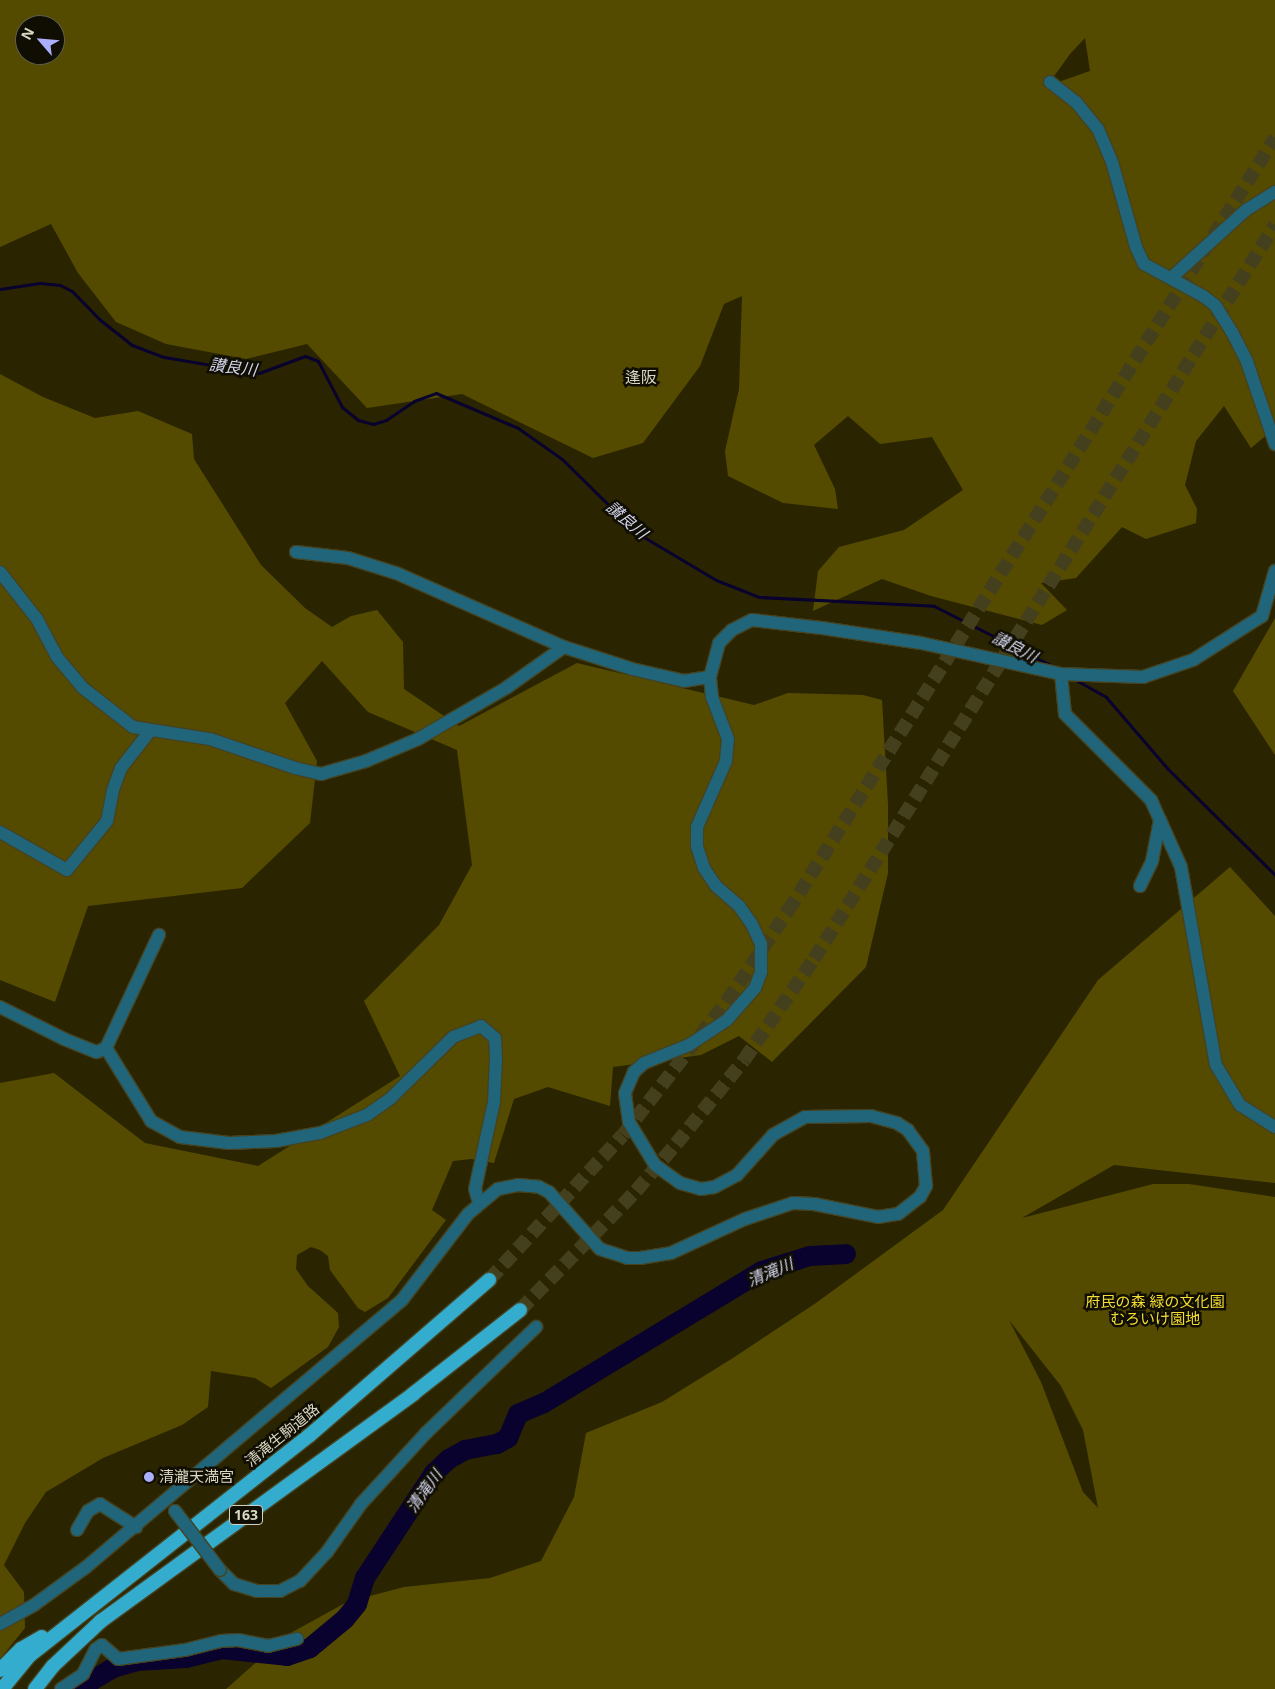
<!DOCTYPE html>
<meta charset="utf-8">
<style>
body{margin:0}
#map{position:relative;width:1275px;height:1689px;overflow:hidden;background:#2a2500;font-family:"Open Sans","Noto Sans JP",sans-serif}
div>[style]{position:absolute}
.green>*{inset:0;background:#554b00}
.stream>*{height:3px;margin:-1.5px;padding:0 1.5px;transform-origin:1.5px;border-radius:1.5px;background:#09012e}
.river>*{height:20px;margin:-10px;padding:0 10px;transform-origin:10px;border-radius:10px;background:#09012e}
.trunk-tunnel>*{height:14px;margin-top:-7px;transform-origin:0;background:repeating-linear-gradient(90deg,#44401d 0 14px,transparent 0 21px)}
.roads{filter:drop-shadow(1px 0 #46421f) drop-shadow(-1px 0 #46421f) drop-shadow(0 1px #46421f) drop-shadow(0 -1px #46421f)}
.minor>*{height:12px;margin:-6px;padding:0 6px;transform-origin:6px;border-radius:6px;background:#206579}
.tertiary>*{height:12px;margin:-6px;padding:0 6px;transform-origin:6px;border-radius:6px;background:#206579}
.trunk>*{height:14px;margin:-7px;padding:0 7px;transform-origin:7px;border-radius:7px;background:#34acce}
.bridges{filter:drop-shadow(1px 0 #46421f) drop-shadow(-1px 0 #46421f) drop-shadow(0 1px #46421f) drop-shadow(0 -1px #46421f)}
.minor-bridge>*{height:12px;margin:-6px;padding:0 6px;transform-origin:6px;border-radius:6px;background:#206579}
.dots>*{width:14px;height:14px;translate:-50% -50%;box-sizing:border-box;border:2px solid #100e02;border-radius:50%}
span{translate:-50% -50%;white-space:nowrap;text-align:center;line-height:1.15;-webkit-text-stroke:5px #100e02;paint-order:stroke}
.shield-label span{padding:1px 4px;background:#100e02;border:1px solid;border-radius:4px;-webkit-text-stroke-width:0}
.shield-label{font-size:14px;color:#dad8c4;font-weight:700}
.park-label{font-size:15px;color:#f4de31}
.street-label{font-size:15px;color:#dad8c4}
.poi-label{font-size:15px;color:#dad8c4}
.left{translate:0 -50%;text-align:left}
.water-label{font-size:16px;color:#d3d5ee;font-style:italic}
.neighbourhood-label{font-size:16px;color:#dad8c4}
.north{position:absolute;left:15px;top:15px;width:50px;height:50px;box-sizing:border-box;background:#100e02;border:1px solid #615f50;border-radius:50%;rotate:297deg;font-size:14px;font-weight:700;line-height:20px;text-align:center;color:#dad8c4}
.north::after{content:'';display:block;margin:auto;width:18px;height:22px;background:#abaffb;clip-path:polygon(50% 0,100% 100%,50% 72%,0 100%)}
</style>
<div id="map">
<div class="green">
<i style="clip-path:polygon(evenodd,0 0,1275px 0,1275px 428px,1251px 448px,1224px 406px,1196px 441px,1185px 485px,1197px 509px,1196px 523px,1146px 539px,1122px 527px,1076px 578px,1041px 583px,1067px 610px,1042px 625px,931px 596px,882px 579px,813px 611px,818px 571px,839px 547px,904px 530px,963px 490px,932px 437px,880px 444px,848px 416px,814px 445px,835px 489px,838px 509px,783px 503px,728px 476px,725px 451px,739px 389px,742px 296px,724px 304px,700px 366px,643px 443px,593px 458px,462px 394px,367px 408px,307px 344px,246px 359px,166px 344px,116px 322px,78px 273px,51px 224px,0 247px,0 0,25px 25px,55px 25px,55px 55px,25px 55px,25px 25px,0 0,1085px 38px,1090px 71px,1047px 86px,1070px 54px,1085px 38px)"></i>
<i style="clip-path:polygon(0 374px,43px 397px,95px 418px,138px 411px,192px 434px,194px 459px,261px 565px,305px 608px,332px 627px,351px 616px,377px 610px,403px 642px,404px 689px,459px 726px,577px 663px,754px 705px,788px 693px,863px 695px,882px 700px,888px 804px,888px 873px,866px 967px,772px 1062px,739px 1036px,701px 1055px,613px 1067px,610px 1106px,548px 1087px,514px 1099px,494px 1163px,471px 1159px,453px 1161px,432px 1210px,446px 1220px,388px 1298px,365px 1312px,358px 1308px,330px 1270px,328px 1256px,320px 1250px,311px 1247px,297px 1255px,296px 1269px,308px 1286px,338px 1313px,339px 1327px,328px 1347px,271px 1388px,255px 1378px,211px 1371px,208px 1407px,182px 1425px,103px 1458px,46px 1492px,25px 1523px,4px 1565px,24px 1592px,25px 1628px,0 1659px,0 1083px,54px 1073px,145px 1143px,258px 1166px,400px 1076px,364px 1001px,439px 925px,472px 865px,457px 750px,368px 712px,322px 661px,285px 703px,317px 761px,310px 823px,242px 888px,88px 906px,55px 1002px,0 980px)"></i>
<i style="clip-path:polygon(1275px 618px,1275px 755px,1233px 691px)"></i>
<i style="clip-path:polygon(evenodd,1230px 867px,1275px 916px,1275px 1183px,1114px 1165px,1022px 1218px,1153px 1184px,1189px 1184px,1275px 1197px,1275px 1689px,226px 1689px,287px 1635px,347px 1602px,404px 1587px,490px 1578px,541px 1561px,574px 1497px,586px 1433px,662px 1402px,733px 1358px,816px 1303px,943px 1210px,1098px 980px,1230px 867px,1009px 1320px,1061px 1386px,1083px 1430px,1098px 1508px,1083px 1492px,1041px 1382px,1009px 1320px)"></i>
</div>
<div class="stream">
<i style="left:0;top:289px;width:40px;rotate:-8.5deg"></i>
<i style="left:40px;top:283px;width:20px;rotate:6deg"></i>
<i style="left:60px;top:285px;width:13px;rotate:27deg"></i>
<i style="left:72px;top:291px;width:39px;rotate:46deg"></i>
<i style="left:99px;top:319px;width:42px;rotate:38.2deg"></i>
<i style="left:132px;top:345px;width:34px;rotate:21deg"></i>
<i style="left:164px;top:357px;width:96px;rotate:9.6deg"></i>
<i style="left:259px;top:373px;width:49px;rotate:-20.3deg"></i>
<i style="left:305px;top:356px;width:14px;rotate:21deg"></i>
<i style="left:318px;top:361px;width:52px;rotate:62.4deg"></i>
<i style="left:342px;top:407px;width:21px;rotate:39deg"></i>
<i style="left:358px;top:420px;width:16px;rotate:15deg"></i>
<i style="left:373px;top:424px;width:14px;rotate:-17deg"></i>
<i style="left:386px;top:420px;width:34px;rotate:-34deg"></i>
<i style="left:414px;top:401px;width:23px;rotate:-20deg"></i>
<i style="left:436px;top:393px;width:89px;rotate:23.1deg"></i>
<i style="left:518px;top:428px;width:54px;rotate:35.2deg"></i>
<i style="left:562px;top:459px;width:105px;rotate:44.6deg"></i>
<i style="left:637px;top:533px;width:92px;rotate:30.7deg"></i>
<i style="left:716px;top:580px;width:46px;rotate:21.6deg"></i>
<i style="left:759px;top:597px;width:175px;rotate:2.9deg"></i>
<i style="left:934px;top:606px;width:135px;rotate:26.9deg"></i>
<i style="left:1074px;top:679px;width:37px;rotate:29deg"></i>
<i style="left:1106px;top:697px;width:95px;rotate:49.3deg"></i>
<i style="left:1168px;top:769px;width:151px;rotate:44.7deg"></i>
</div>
<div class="river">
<i style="left:78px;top:1689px;width:41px;rotate:-31deg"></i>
<i style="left:113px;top:1668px;width:25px;rotate:-16deg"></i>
<i style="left:137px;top:1661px;width:49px;rotate:-3.5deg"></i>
<i style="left:186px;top:1658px;width:37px;rotate:-14deg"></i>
<i style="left:222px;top:1649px;width:65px;rotate:6.1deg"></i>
<i style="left:287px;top:1656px;width:24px;rotate:-19deg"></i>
<i style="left:310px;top:1648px;width:45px;rotate:-39.6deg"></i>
<i style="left:345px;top:1619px;width:19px;rotate:-51deg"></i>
<i style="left:357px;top:1604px;width:27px;rotate:-73deg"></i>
<i style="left:365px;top:1578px;width:126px;rotate:-56.7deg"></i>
<i style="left:434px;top:1473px;width:21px;rotate:-43deg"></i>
<i style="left:449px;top:1459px;width:18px;rotate:-29deg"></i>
<i style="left:465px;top:1450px;width:33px;rotate:-11deg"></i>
<i style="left:497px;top:1444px;width:13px;rotate:-29deg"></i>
<i style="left:508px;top:1438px;width:26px;rotate:-67deg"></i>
<i style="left:518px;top:1414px;width:28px;rotate:-23deg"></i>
<i style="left:544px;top:1403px;width:255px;rotate:-31.2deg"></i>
<i style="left:762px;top:1271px;width:50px;rotate:-17.4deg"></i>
<i style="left:810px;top:1256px;width:36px;rotate:-3deg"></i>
</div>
<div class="trunk-tunnel">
<i style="left:489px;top:1280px;width:197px;rotate:-47.3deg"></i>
<i style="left:623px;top:1135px;width:170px;rotate:-52.2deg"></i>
<i style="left:727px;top:1001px;width:109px;rotate:-55.9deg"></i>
<i style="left:788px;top:911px;width:914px;rotate:-57.79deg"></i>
<i style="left:520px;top:1310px;width:166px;rotate:-45.7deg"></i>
<i style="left:636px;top:1191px;width:62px;rotate:-49.6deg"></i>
<i style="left:676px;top:1144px;width:108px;rotate:-51deg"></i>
<i style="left:744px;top:1060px;width:123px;rotate:-55.3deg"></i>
<i style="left:814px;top:959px;width:867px;rotate:-57.87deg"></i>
</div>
<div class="roads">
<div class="minor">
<i style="left:1050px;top:82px;width:33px;rotate:38deg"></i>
<i style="left:1076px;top:102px;width:35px;rotate:51deg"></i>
<i style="left:1098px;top:129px;width:36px;rotate:67deg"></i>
<i style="left:1112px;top:162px;width:88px;rotate:74.2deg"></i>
<i style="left:1136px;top:247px;width:19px;rotate:65deg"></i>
<i style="left:1144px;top:264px;width:67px;rotate:28.5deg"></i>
<i style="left:1203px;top:296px;width:15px;rotate:37deg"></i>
<i style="left:1215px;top:305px;width:32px;rotate:58deg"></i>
<i style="left:1232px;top:332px;width:34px;rotate:63deg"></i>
<i style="left:1247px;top:362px;width:87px;rotate:71.1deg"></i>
<i style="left:1171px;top:278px;width:101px;rotate:-42.2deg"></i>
<i style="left:1246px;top:210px;width:34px;rotate:-32deg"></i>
<i style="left:296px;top:552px;width:52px;rotate:6.6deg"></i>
<i style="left:348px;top:558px;width:50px;rotate:17.4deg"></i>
<i style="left:396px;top:573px;width:184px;rotate:23.8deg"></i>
<i style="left:564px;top:647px;width:71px;rotate:17.9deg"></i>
<i style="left:632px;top:669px;width:53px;rotate:13deg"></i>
<i style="left:684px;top:681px;width:26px;rotate:-9deg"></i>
<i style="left:0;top:572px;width:60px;rotate:51.8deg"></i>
<i style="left:37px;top:619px;width:43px;rotate:62.2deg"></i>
<i style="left:57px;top:657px;width:40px;rotate:50deg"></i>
<i style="left:83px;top:688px;width:63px;rotate:38deg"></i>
<i style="left:133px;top:727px;width:78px;rotate:8.9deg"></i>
<i style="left:210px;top:739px;width:90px;rotate:18.8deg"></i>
<i style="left:295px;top:768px;width:27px;rotate:13deg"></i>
<i style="left:321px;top:774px;width:47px;rotate:-16.1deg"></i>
<i style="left:366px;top:761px;width:56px;rotate:-22.9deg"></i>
<i style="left:418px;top:739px;width:102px;rotate:-30.1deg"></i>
<i style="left:506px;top:688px;width:71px;rotate:-35.3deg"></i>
<i style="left:0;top:832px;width:77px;rotate:29.6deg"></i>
<i style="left:67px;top:870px;width:63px;rotate:-50.8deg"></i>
<i style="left:107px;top:821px;width:32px;rotate:-79deg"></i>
<i style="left:113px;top:790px;width:23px;rotate:-70deg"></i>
<i style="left:121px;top:768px;width:47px;rotate:-51.9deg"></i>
<i style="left:1140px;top:886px;width:28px;rotate:-64deg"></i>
<i style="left:1152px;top:861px;width:42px;rotate:-79deg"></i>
<i style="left:0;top:1007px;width:72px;rotate:26.6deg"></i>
<i style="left:64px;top:1039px;width:35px;rotate:22deg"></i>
<i style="left:97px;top:1052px;width:10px;rotate:-24deg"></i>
<i style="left:106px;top:1048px;width:125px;rotate:-64.9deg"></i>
<i style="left:106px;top:1048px;width:86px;rotate:58.3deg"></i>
<i style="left:151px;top:1121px;width:33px;rotate:29deg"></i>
<i style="left:180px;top:1137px;width:49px;rotate:7deg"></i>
<i style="left:229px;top:1143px;width:47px;rotate:-2.4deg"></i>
<i style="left:276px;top:1141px;width:45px;rotate:-10.3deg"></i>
<i style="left:320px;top:1133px;width:50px;rotate:-21deg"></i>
<i style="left:367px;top:1115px;width:29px;rotate:-35deg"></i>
<i style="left:391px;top:1098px;width:87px;rotate:-44.5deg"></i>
<i style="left:453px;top:1037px;width:30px;rotate:-21deg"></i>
<i style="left:481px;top:1026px;width:18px;rotate:41deg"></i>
<i style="left:495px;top:1038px;width:20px;rotate:87deg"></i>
<i style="left:496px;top:1058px;width:44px;rotate:92.6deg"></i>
<i style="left:494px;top:1102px;width:89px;rotate:102.3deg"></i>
<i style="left:475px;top:1189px;width:15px;rotate:74deg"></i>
<i style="left:77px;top:1530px;width:22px;rotate:-60deg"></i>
<i style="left:88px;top:1511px;width:14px;rotate:-30deg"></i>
<i style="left:100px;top:1504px;width:43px;rotate:32.6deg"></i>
<i style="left:220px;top:1570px;width:20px;rotate:45deg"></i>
<i style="left:234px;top:1584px;width:24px;rotate:17deg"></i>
<i style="left:257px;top:1591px;width:23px"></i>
<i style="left:280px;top:1591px;width:22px;rotate:-27deg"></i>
<i style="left:300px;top:1581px;width:40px;rotate:-47deg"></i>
<i style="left:327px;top:1552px;width:59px;rotate:-54.7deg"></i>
<i style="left:361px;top:1504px;width:96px;rotate:-47.5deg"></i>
<i style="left:426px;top:1433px;width:153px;rotate:-43.9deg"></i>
<i style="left:61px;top:1689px;width:27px;rotate:-34deg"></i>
<i style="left:83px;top:1674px;width:28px;rotate:-63deg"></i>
<i style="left:96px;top:1649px;width:7px;rotate:-34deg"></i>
<i style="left:102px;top:1645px;width:21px;rotate:41deg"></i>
<i style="left:118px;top:1659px;width:68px;rotate:-7.7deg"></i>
<i style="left:185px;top:1650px;width:37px;rotate:-14deg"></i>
<i style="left:221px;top:1641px;width:17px;rotate:-3deg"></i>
<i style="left:238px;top:1640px;width:31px;rotate:11deg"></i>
<i style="left:268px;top:1646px;width:30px;rotate:-14deg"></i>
</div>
<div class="tertiary">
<i style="left:1061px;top:674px;width:40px;rotate:84.3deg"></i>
<i style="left:1065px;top:714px;width:122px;rotate:45deg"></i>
<i style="left:1151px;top:800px;width:22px;rotate:66deg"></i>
<i style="left:1160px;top:820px;width:51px;rotate:65.9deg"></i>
<i style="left:1181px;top:867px;width:201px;rotate:80deg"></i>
<i style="left:1216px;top:1065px;width:47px;rotate:59deg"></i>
<i style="left:1240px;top:1105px;width:41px;rotate:32.2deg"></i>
<i style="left:0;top:1624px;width:39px;rotate:-29deg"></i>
<i style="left:34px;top:1605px;width:63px;rotate:-36deg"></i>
<i style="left:85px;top:1568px;width:415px;rotate:-40.2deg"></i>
<i style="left:402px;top:1300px;width:108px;rotate:-52.5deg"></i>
<i style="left:468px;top:1214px;width:39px;rotate:-40deg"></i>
<i style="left:498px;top:1189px;width:20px;rotate:-11deg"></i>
<i style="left:518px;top:1185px;width:21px;rotate:5deg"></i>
<i style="left:539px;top:1187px;width:11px;rotate:27deg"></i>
<i style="left:549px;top:1192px;width:76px;rotate:48.2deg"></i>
<i style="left:600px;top:1249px;width:28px;rotate:18deg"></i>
<i style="left:627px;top:1258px;width:13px"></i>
<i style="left:640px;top:1258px;width:31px;rotate:-9deg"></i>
<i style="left:671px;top:1253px;width:81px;rotate:-24.7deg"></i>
<i style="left:745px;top:1219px;width:51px;rotate:-18.4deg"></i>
<i style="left:793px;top:1203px;width:21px;rotate:3deg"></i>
<i style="left:814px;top:1204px;width:65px;rotate:11.5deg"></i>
<i style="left:878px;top:1217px;width:20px;rotate:-9deg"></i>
<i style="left:898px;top:1214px;width:28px;rotate:-38deg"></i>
<i style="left:920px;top:1197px;width:13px;rotate:-61deg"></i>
<i style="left:926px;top:1186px;width:35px;rotate:-95deg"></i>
<i style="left:923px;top:1151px;width:26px;rotate:-126deg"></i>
<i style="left:908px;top:1130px;width:13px;rotate:-148deg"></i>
<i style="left:897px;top:1123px;width:27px;rotate:-165deg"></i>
<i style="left:871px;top:1116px;width:66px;rotate:179.1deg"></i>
<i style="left:805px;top:1117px;width:37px;rotate:151deg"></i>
<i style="left:773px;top:1135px;width:54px;rotate:132deg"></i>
<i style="left:737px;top:1175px;width:26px;rotate:152deg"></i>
<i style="left:714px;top:1187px;width:13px;rotate:171deg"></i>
<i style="left:701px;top:1189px;width:22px;rotate:-164deg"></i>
<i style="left:680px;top:1183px;width:31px;rotate:-144deg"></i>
<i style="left:655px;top:1165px;width:50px;rotate:-121.2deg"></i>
<i style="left:629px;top:1122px;width:29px;rotate:-98deg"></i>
<i style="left:625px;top:1093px;width:23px;rotate:-67deg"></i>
<i style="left:634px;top:1072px;width:13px;rotate:-42deg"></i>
<i style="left:644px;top:1063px;width:48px;rotate:-21.8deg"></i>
<i style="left:689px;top:1045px;width:45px;rotate:-33.3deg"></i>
<i style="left:727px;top:1020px;width:43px;rotate:-48.8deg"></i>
<i style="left:755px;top:988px;width:17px;rotate:-69deg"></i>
<i style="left:761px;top:972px;width:28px;rotate:-90deg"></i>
<i style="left:761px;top:944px;width:23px;rotate:-115deg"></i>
<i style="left:751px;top:923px;width:21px;rotate:-125deg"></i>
<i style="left:739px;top:906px;width:30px;rotate:-139deg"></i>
<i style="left:716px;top:886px;width:22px;rotate:-124deg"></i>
<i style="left:704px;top:868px;width:22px;rotate:-108deg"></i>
<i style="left:697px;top:847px;width:20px;rotate:-90deg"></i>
<i style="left:697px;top:827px;width:72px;rotate:-66.3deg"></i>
<i style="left:726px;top:761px;width:22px;rotate:-85deg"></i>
<i style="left:728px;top:739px;width:45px;rotate:-110.9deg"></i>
<i style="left:712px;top:697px;width:20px;rotate:-96deg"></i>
<i style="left:710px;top:677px;width:35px;rotate:-75deg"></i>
<i style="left:719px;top:643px;width:18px;rotate:-45deg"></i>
<i style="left:732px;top:630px;width:22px;rotate:-27deg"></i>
<i style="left:752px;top:620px;width:70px;rotate:6.5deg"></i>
<i style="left:822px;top:628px;width:100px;rotate:8.6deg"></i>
<i style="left:921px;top:643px;width:143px;rotate:12.5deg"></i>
<i style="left:1061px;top:674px;width:82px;rotate:2.1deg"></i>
<i style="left:1143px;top:677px;width:53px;rotate:-18.8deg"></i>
<i style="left:1193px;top:660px;width:82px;rotate:-32.5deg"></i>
<i style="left:1262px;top:616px;width:47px;rotate:-73.9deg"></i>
</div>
<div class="trunk">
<i style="left:0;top:1670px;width:30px;rotate:-45deg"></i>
<i style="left:21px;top:1649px;width:24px;rotate:-30deg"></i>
<i style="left:2px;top:1689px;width:43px;rotate:-50.7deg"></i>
<i style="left:29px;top:1656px;width:357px;rotate:-38.2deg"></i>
<i style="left:310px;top:1435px;width:237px;rotate:-40.9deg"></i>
<i style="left:35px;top:1689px;width:29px;rotate:-52deg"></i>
<i style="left:53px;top:1666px;width:66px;rotate:-43.2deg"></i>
<i style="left:101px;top:1621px;width:386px;rotate:-36deg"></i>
<i style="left:413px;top:1394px;width:136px;rotate:-38.1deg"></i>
</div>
</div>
<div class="bridges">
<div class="minor-bridge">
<i style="left:175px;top:1511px;width:74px;rotate:52.7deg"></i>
</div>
</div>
<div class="dots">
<i style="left:149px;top:1477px;background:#abaffb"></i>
</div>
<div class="shield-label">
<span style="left:246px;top:1515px">163</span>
</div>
<div class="park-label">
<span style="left:1155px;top:1310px">府民の森 緑の文化園<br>むろいけ園地</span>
</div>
<div class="street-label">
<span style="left:282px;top:1435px;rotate:-39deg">清滝生駒道路</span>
</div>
<div class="poi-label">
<span class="left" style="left:159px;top:1477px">清瀧天満宮</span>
</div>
<div class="water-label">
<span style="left:233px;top:367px;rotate:7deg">讃良川</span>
<span style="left:627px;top:520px;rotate:41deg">讃良川</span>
<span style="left:1015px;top:647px;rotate:27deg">讃良川</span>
<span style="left:770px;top:1272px;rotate:-23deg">清滝川</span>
<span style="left:424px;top:1491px;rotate:-54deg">清滝川</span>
</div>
<div class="neighbourhood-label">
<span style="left:641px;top:377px">逢阪</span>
</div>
<div class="north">N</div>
</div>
